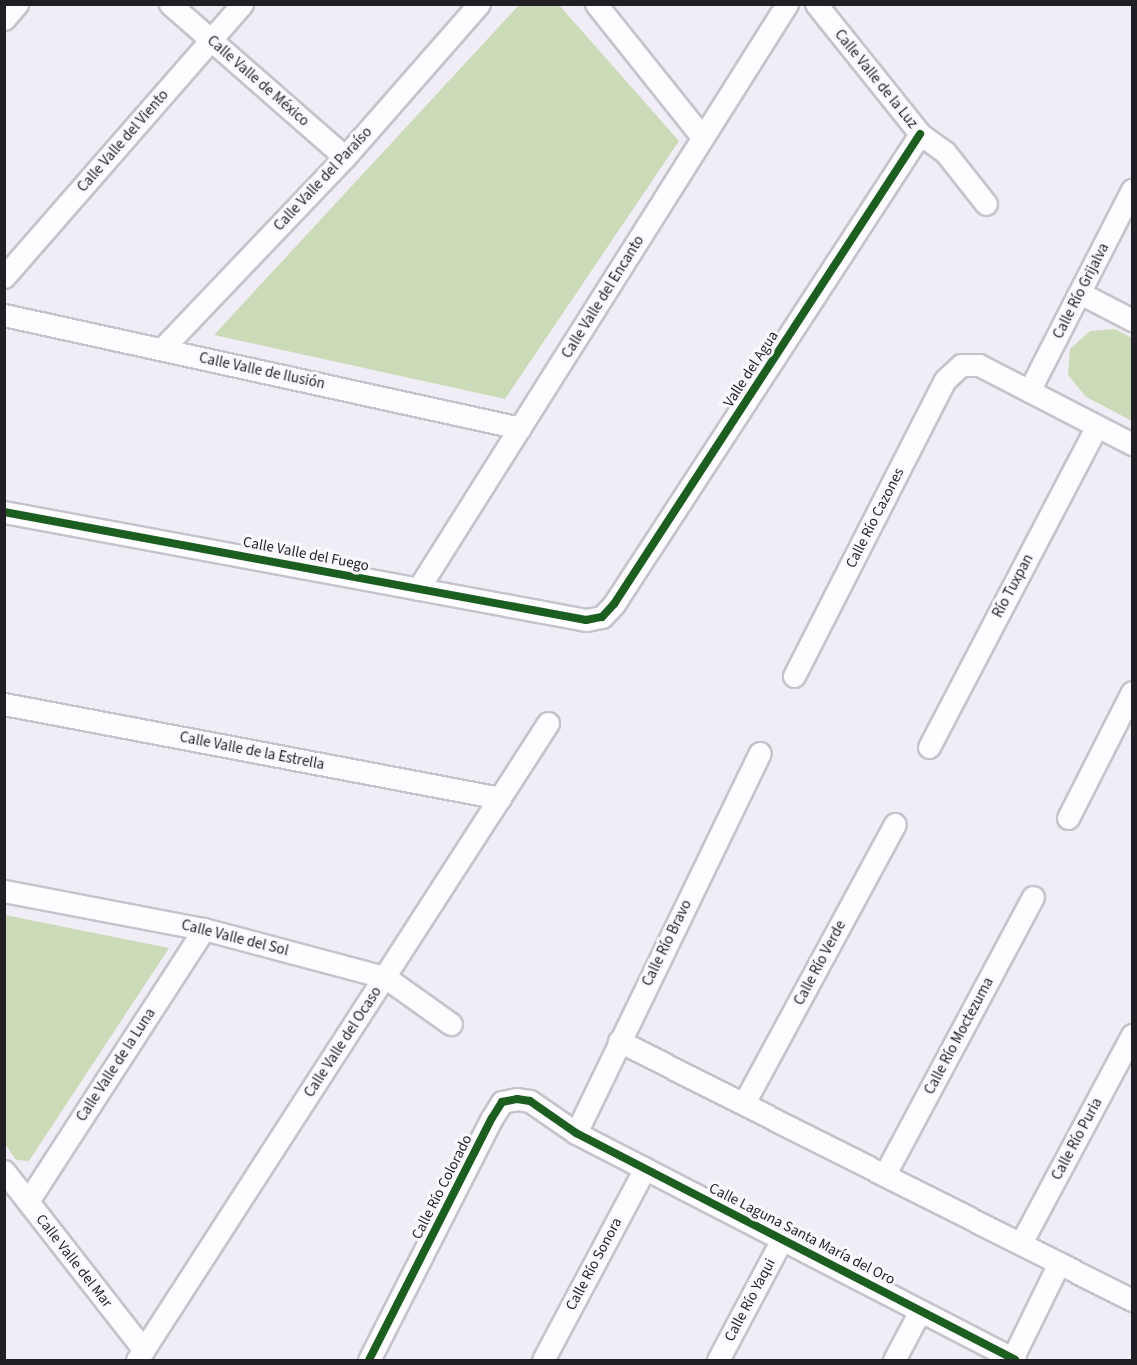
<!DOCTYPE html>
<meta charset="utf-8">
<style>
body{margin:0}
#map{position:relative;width:1137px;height:1365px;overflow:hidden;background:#f1edf6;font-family:"Source Sans 3",sans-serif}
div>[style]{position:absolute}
.green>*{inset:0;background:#ccdbb7}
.roads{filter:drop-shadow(2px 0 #c6c3cb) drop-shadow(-2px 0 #c6c3cb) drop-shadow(0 2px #c6c3cb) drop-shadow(0 -2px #c6c3cb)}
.street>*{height:21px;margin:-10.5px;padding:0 10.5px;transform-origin:10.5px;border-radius:10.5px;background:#fdfcfe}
.cycleway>*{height:8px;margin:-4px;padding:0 4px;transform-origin:4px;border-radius:4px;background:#1b5e20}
span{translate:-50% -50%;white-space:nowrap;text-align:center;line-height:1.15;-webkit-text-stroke:6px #fbf9fd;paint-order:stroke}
.street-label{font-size:15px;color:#211f25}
.frame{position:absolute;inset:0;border:6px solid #211f25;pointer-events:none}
</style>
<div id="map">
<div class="green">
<i style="clip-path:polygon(519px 5px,559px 5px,679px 141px,505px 399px,214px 335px)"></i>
<i style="clip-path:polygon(1115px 329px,1132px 338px,1132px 421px,1086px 397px,1068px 375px,1070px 349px,1090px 331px)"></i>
<i style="clip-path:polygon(5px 915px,169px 948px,29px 1161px,16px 1160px,5px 1144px)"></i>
</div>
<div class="roads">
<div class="street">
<i style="left:170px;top:4px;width:232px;rotate:41.2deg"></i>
<i style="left:596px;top:4px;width:171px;rotate:51.4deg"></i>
<i style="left:816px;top:4px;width:166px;rotate:51.3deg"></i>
<i style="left:920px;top:134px;width:31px;rotate:36deg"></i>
<i style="left:945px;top:152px;width:66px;rotate:51.7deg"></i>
<i style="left:4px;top:19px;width:20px;rotate:-49deg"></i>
<i style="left:4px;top:277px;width:362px;rotate:-48.9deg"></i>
<i style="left:1080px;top:293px;width:59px;rotate:27.4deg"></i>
<i style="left:4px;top:315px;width:528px;rotate:12.35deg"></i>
<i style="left:162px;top:349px;width:265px;rotate:-46.4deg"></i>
<i style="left:345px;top:157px;width:203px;rotate:-48.8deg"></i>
<i style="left:1029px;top:391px;width:226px;rotate:-62.9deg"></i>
<i style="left:4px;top:512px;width:592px;rotate:10.51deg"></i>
<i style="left:586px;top:620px;width:16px;rotate:-11deg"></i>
<i style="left:602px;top:617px;width:18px;rotate:-47deg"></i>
<i style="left:614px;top:604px;width:561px;rotate:-56.93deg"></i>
<i style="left:418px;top:589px;width:692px;rotate:-57.76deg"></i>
<i style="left:794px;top:676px;width:332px;rotate:-63deg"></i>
<i style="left:945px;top:380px;width:22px;rotate:-43deg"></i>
<i style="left:961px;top:365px;width:18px"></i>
<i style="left:979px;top:365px;width:172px;rotate:27.3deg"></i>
<i style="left:4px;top:704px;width:505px;rotate:10.73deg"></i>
<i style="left:929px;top:747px;width:362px;rotate:-62.4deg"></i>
<i style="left:1068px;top:818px;width:141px;rotate:-63.1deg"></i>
<i style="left:4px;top:891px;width:204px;rotate:10.8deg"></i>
<i style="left:204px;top:929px;width:187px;rotate:14.9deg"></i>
<i style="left:385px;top:977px;width:81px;rotate:35.5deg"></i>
<i style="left:619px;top:1041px;width:575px;rotate:26.79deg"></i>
<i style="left:744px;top:1103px;width:317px;rotate:-61.6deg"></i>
<i style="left:576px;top:1133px;width:422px;rotate:-64.2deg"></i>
<i style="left:4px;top:1171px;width:227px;rotate:52deg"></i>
<i style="left:885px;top:1174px;width:314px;rotate:-61.9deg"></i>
<i style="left:28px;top:1201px;width:324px;rotate:-57.1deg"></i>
<i style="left:1021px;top:1243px;width:236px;rotate:-61.9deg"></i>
<i style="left:1012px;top:1359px;width:107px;rotate:-63.9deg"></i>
<i style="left:137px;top:1360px;width:758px;rotate:-57.17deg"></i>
<i style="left:369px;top:1360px;width:271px;rotate:-63.1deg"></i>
<i style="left:492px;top:1118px;width:19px;rotate:-58deg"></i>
<i style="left:502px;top:1102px;width:15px;rotate:-11deg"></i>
<i style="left:517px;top:1099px;width:13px;rotate:9deg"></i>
<i style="left:530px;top:1101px;width:56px;rotate:34.8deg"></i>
<i style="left:576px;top:1133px;width:494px;rotate:27.3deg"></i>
<i style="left:543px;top:1360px;width:217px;rotate:-62deg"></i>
<i style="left:718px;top:1360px;width:137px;rotate:-62.1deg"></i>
<i style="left:894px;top:1360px;width:55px;rotate:-62deg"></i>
</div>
</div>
<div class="cycleway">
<i style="left:4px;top:512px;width:592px;rotate:10.51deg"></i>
<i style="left:586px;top:620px;width:16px;rotate:-11deg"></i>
<i style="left:602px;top:617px;width:18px;rotate:-47deg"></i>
<i style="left:614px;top:604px;width:561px;rotate:-56.93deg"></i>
<i style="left:369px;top:1360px;width:271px;rotate:-63.1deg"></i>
<i style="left:492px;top:1118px;width:19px;rotate:-58deg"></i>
<i style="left:502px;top:1102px;width:15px;rotate:-11deg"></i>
<i style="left:517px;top:1099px;width:13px;rotate:9deg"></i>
<i style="left:530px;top:1101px;width:56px;rotate:34.8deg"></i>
<i style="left:576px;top:1133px;width:494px;rotate:27.3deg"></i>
</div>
<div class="street-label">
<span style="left:876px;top:79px;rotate:51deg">Calle Valle de la Luz</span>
<span style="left:258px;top:81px;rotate:41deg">Calle Valle de México</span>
<span style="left:123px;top:141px;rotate:-49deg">Calle Valle del Viento</span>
<span style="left:323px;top:179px;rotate:-47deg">Calle Valle del Paraíso</span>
<span style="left:1081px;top:291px;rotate:-63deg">Calle Río Grijalva</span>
<span style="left:603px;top:297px;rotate:-58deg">Calle Valle del Encanto</span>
<span style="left:751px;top:369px;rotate:-57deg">Valle del Agua</span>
<span style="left:262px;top:371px;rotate:12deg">Calle Valle de Ilusión</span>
<span style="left:875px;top:518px;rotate:-63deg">Calle Río Cazones</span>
<span style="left:306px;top:554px;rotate:11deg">Calle Valle del Fuego</span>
<span style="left:1013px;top:586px;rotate:-62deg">Río Tuxpan</span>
<span style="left:252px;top:751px;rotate:11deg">Calle Valle de la Estrella</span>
<span style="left:235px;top:938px;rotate:14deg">Calle Valle del Sol</span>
<span style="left:667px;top:943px;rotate:-64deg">Calle Río Bravo</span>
<span style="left:820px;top:963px;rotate:-62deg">Calle Río Verde</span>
<span style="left:959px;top:1036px;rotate:-62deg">Calle Río Moctezuma</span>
<span style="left:343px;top:1042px;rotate:-57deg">Calle Valle del Ocaso</span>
<span style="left:116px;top:1065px;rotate:-57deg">Calle Valle de la Luna</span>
<span style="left:1077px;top:1139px;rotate:-62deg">Calle Río Puria</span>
<span style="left:442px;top:1187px;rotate:-63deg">Calle Río Colorado</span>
<span style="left:802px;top:1234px;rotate:27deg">Calle Laguna Santa María del Oro</span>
<span style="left:74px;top:1261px;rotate:52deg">Calle Valle del Mar</span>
<span style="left:594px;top:1264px;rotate:-62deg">Calle Río Sonora</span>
<span style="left:750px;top:1300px;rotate:-62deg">Calle Río Yaqui</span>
</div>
<div class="frame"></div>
</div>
